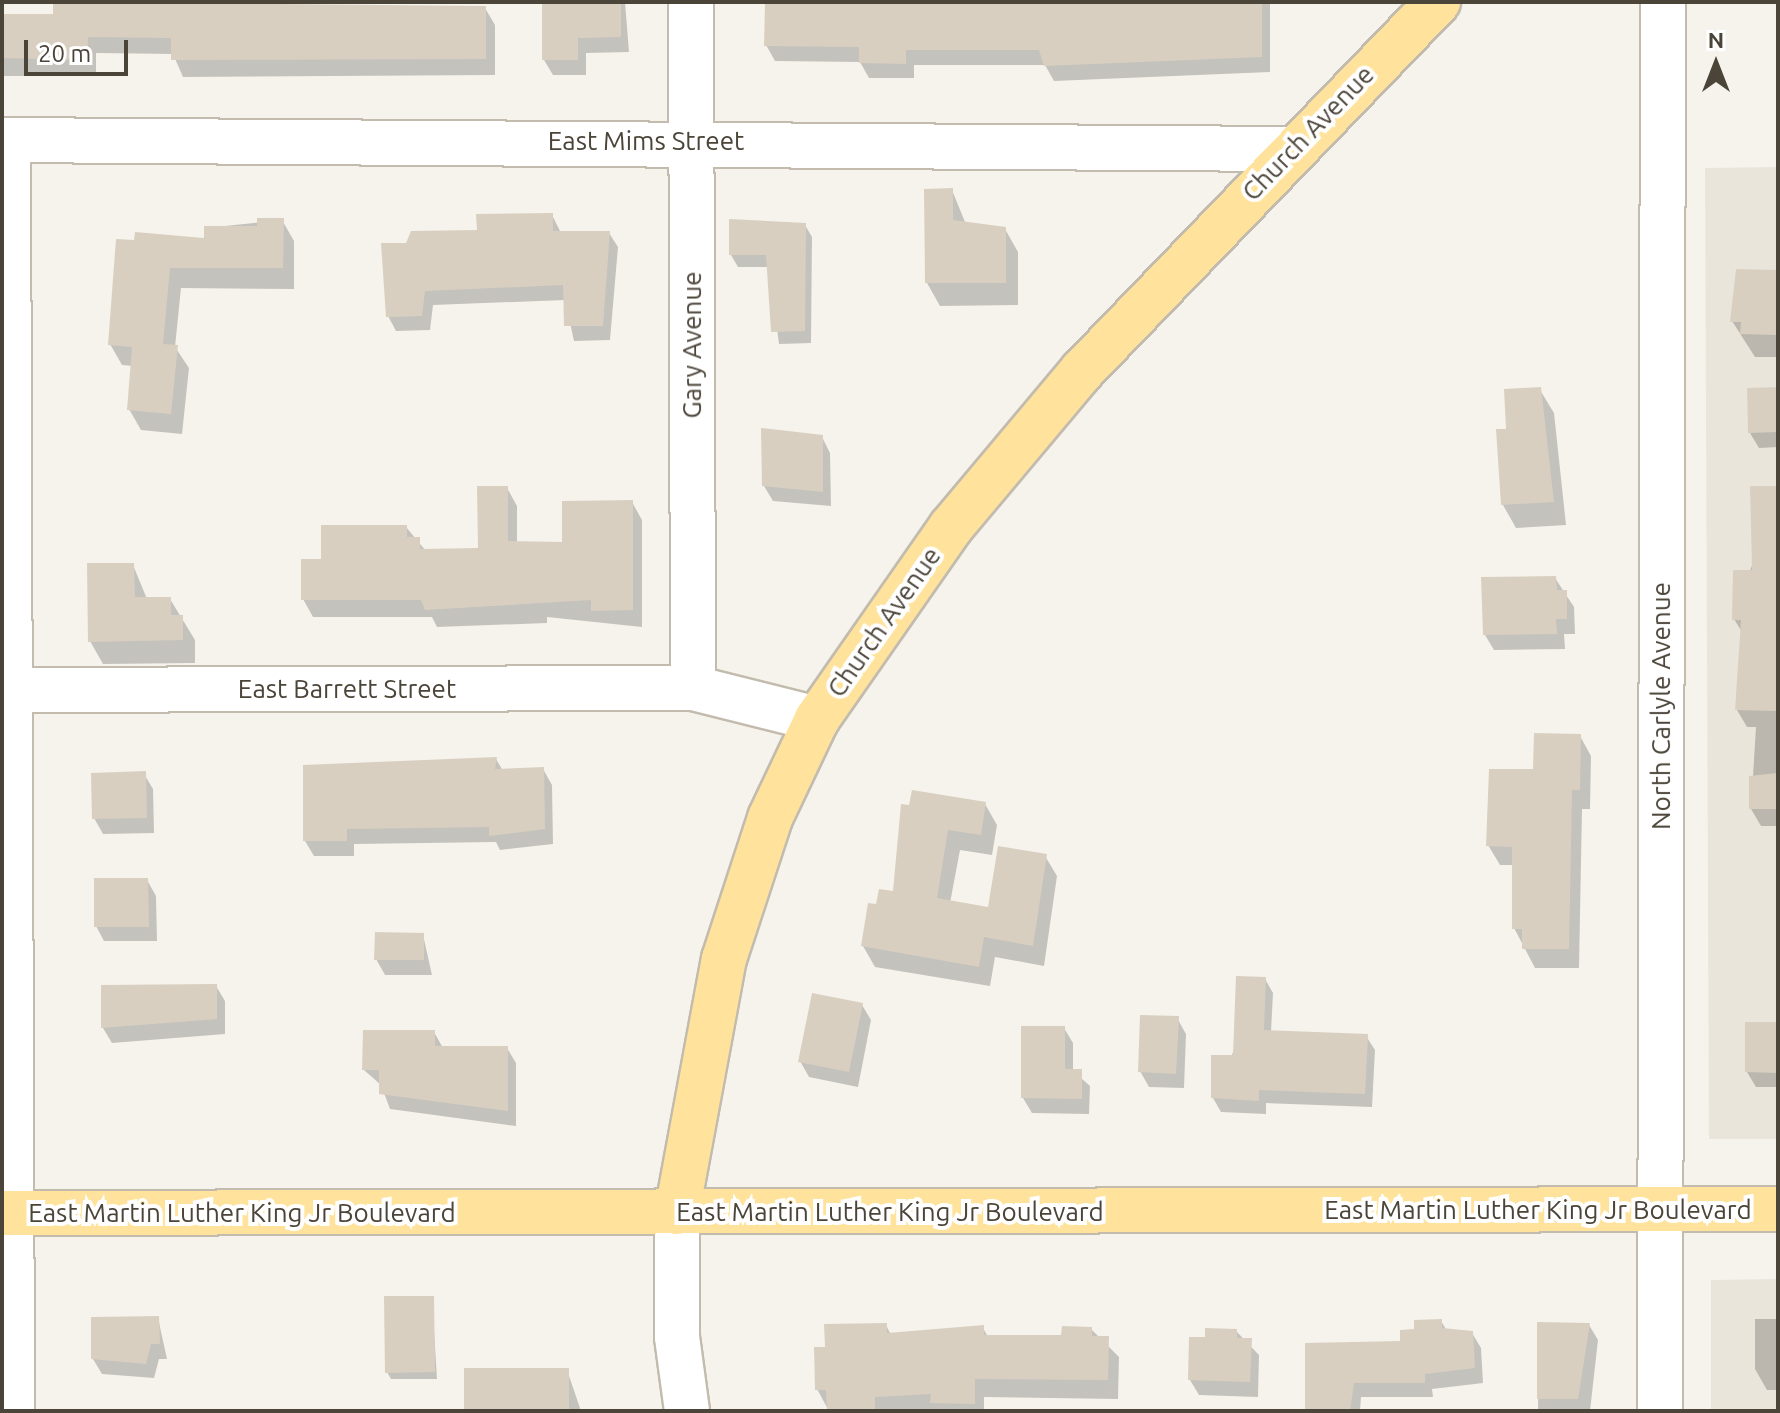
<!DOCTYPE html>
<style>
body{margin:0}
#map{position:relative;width:1780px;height:1413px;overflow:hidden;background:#f6f3ec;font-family:Ubuntu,sans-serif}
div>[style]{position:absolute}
.residential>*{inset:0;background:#eae5da}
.shadow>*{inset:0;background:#0003}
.building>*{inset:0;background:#d8cfc1}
.roads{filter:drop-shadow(2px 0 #c2bbae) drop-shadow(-2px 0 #c2bbae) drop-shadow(0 2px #c2bbae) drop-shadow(0 -2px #c2bbae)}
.minor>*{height:44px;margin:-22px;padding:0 22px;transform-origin:22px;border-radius:22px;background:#fff}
.major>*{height:44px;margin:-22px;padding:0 22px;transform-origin:22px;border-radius:22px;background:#ffe39c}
span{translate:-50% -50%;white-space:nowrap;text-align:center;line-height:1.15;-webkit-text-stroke:8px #fff;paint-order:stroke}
.street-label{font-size:26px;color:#4b4439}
.frame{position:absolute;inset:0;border:4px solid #4b4439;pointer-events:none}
.north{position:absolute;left:1676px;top:24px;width:80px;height:80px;-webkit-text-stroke:6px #fff;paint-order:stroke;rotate:0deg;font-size:22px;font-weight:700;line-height:32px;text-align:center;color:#4b4439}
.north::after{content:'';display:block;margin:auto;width:28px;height:36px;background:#4b4439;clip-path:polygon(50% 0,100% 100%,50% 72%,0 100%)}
.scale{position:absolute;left:24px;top:40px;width:104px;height:36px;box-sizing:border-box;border:4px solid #4b4439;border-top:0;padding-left:10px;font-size:24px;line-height:28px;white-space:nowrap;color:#4b4439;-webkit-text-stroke:6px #fff;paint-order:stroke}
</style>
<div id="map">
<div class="residential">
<i style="clip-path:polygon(1778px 167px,1778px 1139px,1709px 1139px,1705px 168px)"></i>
<i style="clip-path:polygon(1778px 1279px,1778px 1411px,1711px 1411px,1711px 1280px)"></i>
</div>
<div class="shadow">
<i style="clip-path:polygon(55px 2px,136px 2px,141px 9px,485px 8px,495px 25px,495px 75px,183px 77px,173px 54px,96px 53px,96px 76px,2px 76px,2px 16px,55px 16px)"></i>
<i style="clip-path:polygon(544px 2px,625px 2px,629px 52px,586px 53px,586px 75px,553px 75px,544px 60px)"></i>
<i style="clip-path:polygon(767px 2px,1270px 2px,1270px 72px,1054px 81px,1045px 65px,914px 65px,914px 78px,869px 78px,860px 62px,775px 61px,766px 45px)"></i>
<i style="clip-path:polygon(952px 190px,965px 222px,1005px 229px,1018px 252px,1018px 305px,940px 306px,927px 283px)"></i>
<i style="clip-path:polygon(552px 215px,561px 233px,609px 233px,618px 247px,610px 340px,574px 341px,565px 300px,433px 305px,430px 330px,396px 331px,388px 316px,408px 245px)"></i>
<i style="clip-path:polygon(282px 220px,294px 241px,294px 289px,181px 288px,175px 347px,189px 368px,182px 434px,141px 430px,129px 409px,133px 366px,122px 365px,110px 344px,118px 241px,206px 240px,206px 228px)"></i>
<i style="clip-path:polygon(805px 225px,812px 237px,811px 343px,779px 344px,769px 267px,738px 267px,731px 255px)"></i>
<i style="clip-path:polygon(1778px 272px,1778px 357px,1755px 357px,1732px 321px)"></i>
<i style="clip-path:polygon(1778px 389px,1778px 447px,1759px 448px,1750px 433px)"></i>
<i style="clip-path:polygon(1540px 390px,1554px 413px,1566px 525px,1516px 528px,1503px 505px,1509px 431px)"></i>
<i style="clip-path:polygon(763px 430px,822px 437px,830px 453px,831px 506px,773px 501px,764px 486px)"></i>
<i style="clip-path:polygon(507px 488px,517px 506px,517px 543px,564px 544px,632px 502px,642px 520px,642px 627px,547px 617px,547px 623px,437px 627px,432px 617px,313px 617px,303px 599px,323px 561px,406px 527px,426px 551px,480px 550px)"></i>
<i style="clip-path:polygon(1778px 488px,1778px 826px,1761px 826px,1751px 809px,1756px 727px,1747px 727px,1737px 710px,1742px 632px,1734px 619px)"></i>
<i style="clip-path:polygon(133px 565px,147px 599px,170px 599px,181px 617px,195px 640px,195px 663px,103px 664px,90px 641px)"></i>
<i style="clip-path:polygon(1555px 578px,1574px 607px,1575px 634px,1564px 634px,1565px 649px,1494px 650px,1485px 635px)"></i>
<i style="clip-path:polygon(1580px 736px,1591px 756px,1590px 809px,1582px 809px,1579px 968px,1535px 968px,1514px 928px,1514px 865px,1500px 865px,1488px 845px)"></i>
<i style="clip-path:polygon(496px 759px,503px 771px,543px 769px,552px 785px,553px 844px,500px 850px,496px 842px,354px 844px,354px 856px,314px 856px,305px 841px)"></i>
<i style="clip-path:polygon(144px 774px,153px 789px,154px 833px,103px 834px,94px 818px)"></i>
<i style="clip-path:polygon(985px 804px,997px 825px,992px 855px,960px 850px,950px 903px,990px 909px,1045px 856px,1057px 876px,1044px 966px,995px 957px,990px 986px,875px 967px,863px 946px,878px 907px,895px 894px,903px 806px)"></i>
<i style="clip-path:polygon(147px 880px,156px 896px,157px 941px,104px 941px,96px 926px)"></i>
<i style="clip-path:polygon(423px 935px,432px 975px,385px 975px,376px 959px)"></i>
<i style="clip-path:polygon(1265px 979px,1273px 993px,1271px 1032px,1366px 1036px,1375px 1050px,1372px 1107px,1266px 1103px,1266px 1114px,1221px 1112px,1213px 1098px)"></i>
<i style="clip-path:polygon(216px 986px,225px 1001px,225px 1034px,112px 1043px,103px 1028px,103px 987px)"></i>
<i style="clip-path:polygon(862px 1005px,871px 1020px,858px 1087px,809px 1077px,800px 1061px)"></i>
<i style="clip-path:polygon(1177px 1018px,1186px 1034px,1184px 1088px,1149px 1087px,1140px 1071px)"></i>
<i style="clip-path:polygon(1778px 1024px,1778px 1087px,1756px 1087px,1747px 1072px)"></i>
<i style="clip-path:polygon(1064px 1028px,1073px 1043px,1073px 1071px,1090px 1086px,1089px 1114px,1032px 1113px,1023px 1098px)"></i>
<i style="clip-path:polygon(434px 1032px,443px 1048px,507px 1048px,516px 1063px,516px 1126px,390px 1109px,381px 1085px,364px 1070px)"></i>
<i style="clip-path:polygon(432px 1298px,437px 1379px,391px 1379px,387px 1372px)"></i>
<i style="clip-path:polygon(158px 1318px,167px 1359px,159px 1359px,154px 1378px,102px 1374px,93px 1359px)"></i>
<i style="clip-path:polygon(1755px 1319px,1778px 1319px,1778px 1411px,1777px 1390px,1767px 1390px,1755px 1369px)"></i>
<i style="clip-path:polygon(1441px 1321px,1447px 1331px,1472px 1333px,1481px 1348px,1483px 1383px,1432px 1389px,1433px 1397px,1361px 1397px,1360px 1411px,1307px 1411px)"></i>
<i style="clip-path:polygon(1539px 1324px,1589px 1325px,1598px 1340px,1590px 1411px,1538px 1411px)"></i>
<i style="clip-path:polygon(886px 1325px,891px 1335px,983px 1328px,988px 1337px,1063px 1337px,1091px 1329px,1119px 1357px,1118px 1399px,984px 1397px,984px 1411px,829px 1411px,817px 1389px,827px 1349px)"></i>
<i style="clip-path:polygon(1236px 1331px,1259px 1355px,1258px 1397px,1199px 1395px,1190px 1380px,1207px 1340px)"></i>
<i style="clip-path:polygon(567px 1370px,581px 1411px,466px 1411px)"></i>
</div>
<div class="building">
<i style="clip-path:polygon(53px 2px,486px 6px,486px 59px,171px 60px,171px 38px,88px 37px,87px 60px,2px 58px,2px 14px,53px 14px)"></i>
<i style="clip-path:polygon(542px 2px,621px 2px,621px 37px,578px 38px,578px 60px,542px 60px)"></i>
<i style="clip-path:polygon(765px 2px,1262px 2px,1262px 57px,1044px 66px,1039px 50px,906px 50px,906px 64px,859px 63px,859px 47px,764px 46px)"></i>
<i style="clip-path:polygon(953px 188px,953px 220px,1006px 227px,1006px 283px,925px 283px,924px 189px)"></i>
<i style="clip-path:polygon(553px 213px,553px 231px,610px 231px,603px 326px,564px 326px,563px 285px,425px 291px,422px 316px,386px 317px,381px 243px,406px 243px,411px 231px,477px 230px,476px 214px)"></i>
<i style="clip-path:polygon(257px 218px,284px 218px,283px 268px,170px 268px,163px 344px,178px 345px,171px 414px,127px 410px,132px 347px,108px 345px,116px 239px,134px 240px,135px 232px,204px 238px,204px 226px,257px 226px)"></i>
<i style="clip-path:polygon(729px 219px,806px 223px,805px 331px,771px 332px,766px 255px,729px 255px)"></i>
<i style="clip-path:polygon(1736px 269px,1778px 270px,1778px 335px,1740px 334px,1741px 322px,1730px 322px)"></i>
<i style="clip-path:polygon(1541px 387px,1554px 502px,1501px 505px,1496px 429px,1506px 429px,1504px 389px)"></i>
<i style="clip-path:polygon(1778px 387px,1778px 432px,1748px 433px,1747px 388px)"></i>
<i style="clip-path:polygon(761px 428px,823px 435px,823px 492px,762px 486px)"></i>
<i style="clip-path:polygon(477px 486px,508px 486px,508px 541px,562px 542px,562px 501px,633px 500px,633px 610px,591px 611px,591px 600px,425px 610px,421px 600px,301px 600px,301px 559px,321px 559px,321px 525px,407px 525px,407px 537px,420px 537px,420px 549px,478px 548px)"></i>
<i style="clip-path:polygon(1750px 486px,1778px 486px,1778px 711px,1735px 710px,1741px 620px,1732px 620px,1733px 570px,1752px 570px)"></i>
<i style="clip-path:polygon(87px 563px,134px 563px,135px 597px,171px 597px,171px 615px,183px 615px,183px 640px,88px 642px)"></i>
<i style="clip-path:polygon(1556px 576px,1557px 590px,1567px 590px,1567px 619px,1556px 619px,1557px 634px,1483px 635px,1481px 577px)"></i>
<i style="clip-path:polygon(1534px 733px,1581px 734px,1580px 790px,1572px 790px,1569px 949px,1522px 949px,1522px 929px,1512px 929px,1512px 847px,1486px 846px,1489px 769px,1533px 769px)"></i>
<i style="clip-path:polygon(497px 757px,495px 769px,544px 767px,545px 829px,489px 836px,489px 827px,347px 829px,347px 841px,303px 841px,303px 765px)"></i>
<i style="clip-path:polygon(146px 771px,147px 818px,92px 819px,91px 773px)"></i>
<i style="clip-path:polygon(1778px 773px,1778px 809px,1749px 809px,1749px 776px)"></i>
<i style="clip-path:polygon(912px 790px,986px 802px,981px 835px,948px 830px,937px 898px,988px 907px,998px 846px,1047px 854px,1033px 946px,984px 937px,979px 967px,861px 946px,868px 903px,876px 904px,879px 889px,893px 891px,901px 804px,909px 805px)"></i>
<i style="clip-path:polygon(94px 878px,148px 878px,149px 927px,94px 927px)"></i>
<i style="clip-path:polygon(375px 932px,424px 933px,424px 960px,374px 960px)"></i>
<i style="clip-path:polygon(1236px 976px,1266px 977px,1264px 1030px,1368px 1034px,1365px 1094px,1259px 1090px,1259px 1101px,1211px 1098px,1211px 1055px,1233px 1055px)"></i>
<i style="clip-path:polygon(217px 984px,217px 1019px,101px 1028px,101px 985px)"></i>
<i style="clip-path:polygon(812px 993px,863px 1003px,849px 1072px,798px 1062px)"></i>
<i style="clip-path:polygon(1140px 1015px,1179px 1016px,1176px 1074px,1138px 1072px)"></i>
<i style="clip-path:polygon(1745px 1022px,1778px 1022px,1778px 1073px,1745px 1072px)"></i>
<i style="clip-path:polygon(1021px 1026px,1065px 1026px,1065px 1069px,1082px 1069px,1082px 1099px,1021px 1098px)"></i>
<i style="clip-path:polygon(363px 1030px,435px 1030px,435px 1046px,508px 1046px,508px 1111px,379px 1094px,379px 1070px,362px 1070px)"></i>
<i style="clip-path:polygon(384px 1296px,434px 1296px,435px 1372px,385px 1373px)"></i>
<i style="clip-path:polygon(159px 1316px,160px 1344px,151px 1344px,146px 1364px,91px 1359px,91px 1317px)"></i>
<i style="clip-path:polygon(1442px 1319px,1442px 1328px,1473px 1331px,1475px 1368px,1425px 1374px,1425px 1383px,1354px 1383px,1350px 1411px,1305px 1411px,1305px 1343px,1400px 1341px,1400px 1330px,1414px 1329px,1414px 1320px)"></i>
<i style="clip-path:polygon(1537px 1322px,1590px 1323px,1578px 1399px,1537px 1399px)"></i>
<i style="clip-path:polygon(887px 1323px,887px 1333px,984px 1325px,984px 1335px,1061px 1335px,1062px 1326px,1092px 1327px,1092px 1336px,1109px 1336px,1108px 1380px,975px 1379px,975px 1404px,930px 1403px,931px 1394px,875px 1397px,875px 1411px,827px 1411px,826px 1390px,815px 1390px,814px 1347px,825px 1347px,824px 1324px)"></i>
<i style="clip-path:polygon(1205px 1328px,1237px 1329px,1237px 1338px,1252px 1338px,1250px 1382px,1188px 1380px,1189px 1337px,1205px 1337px)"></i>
<i style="clip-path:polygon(464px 1368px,569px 1368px,569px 1411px,464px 1411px)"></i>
</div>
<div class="roads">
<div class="minor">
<i style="left:691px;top:2px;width:686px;rotate:89.83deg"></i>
<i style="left:2px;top:140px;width:1288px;rotate:0.4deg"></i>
<i style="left:8px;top:140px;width:1271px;rotate:89.82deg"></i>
<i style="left:2px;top:690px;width:691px;rotate:-0.17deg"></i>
<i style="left:693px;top:688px;width:128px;rotate:14deg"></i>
<i style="left:677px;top:1212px;width:125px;rotate:90deg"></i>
<i style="left:677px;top:1337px;width:75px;rotate:82.3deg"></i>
<i style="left:1660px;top:1411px;width:1409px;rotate:-89.88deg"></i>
</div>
<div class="major">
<i style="left:677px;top:1212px;width:257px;rotate:-79.5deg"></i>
<i style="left:724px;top:959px;width:148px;rotate:-71.9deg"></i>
<i style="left:770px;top:818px;width:110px;rotate:-64.6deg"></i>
<i style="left:817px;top:719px;width:234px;rotate:-55.1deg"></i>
<i style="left:951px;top:527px;width:204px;rotate:-50deg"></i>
<i style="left:1082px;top:371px;width:513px;rotate:-46.03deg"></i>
<i style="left:2px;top:1213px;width:1776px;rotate:-0.13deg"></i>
</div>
</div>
<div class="street-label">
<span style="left:1308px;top:133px;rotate:-46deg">Church Avenue</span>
<span style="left:646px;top:141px">East Mims Street</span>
<span style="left:692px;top:345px;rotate:-90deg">Gary Avenue</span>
<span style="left:884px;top:622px;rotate:-55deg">Church Avenue</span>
<span style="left:347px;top:689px">East Barrett Street</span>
<span style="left:1661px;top:706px;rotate:-90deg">North Carlyle Avenue</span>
<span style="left:1538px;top:1210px">East Martin Luther King Jr Boulevard</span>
<span style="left:890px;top:1212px">East Martin Luther King Jr Boulevard</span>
<span style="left:242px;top:1213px">East Martin Luther King Jr Boulevard</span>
</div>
<div class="frame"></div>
<div class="north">N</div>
<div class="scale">20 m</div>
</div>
